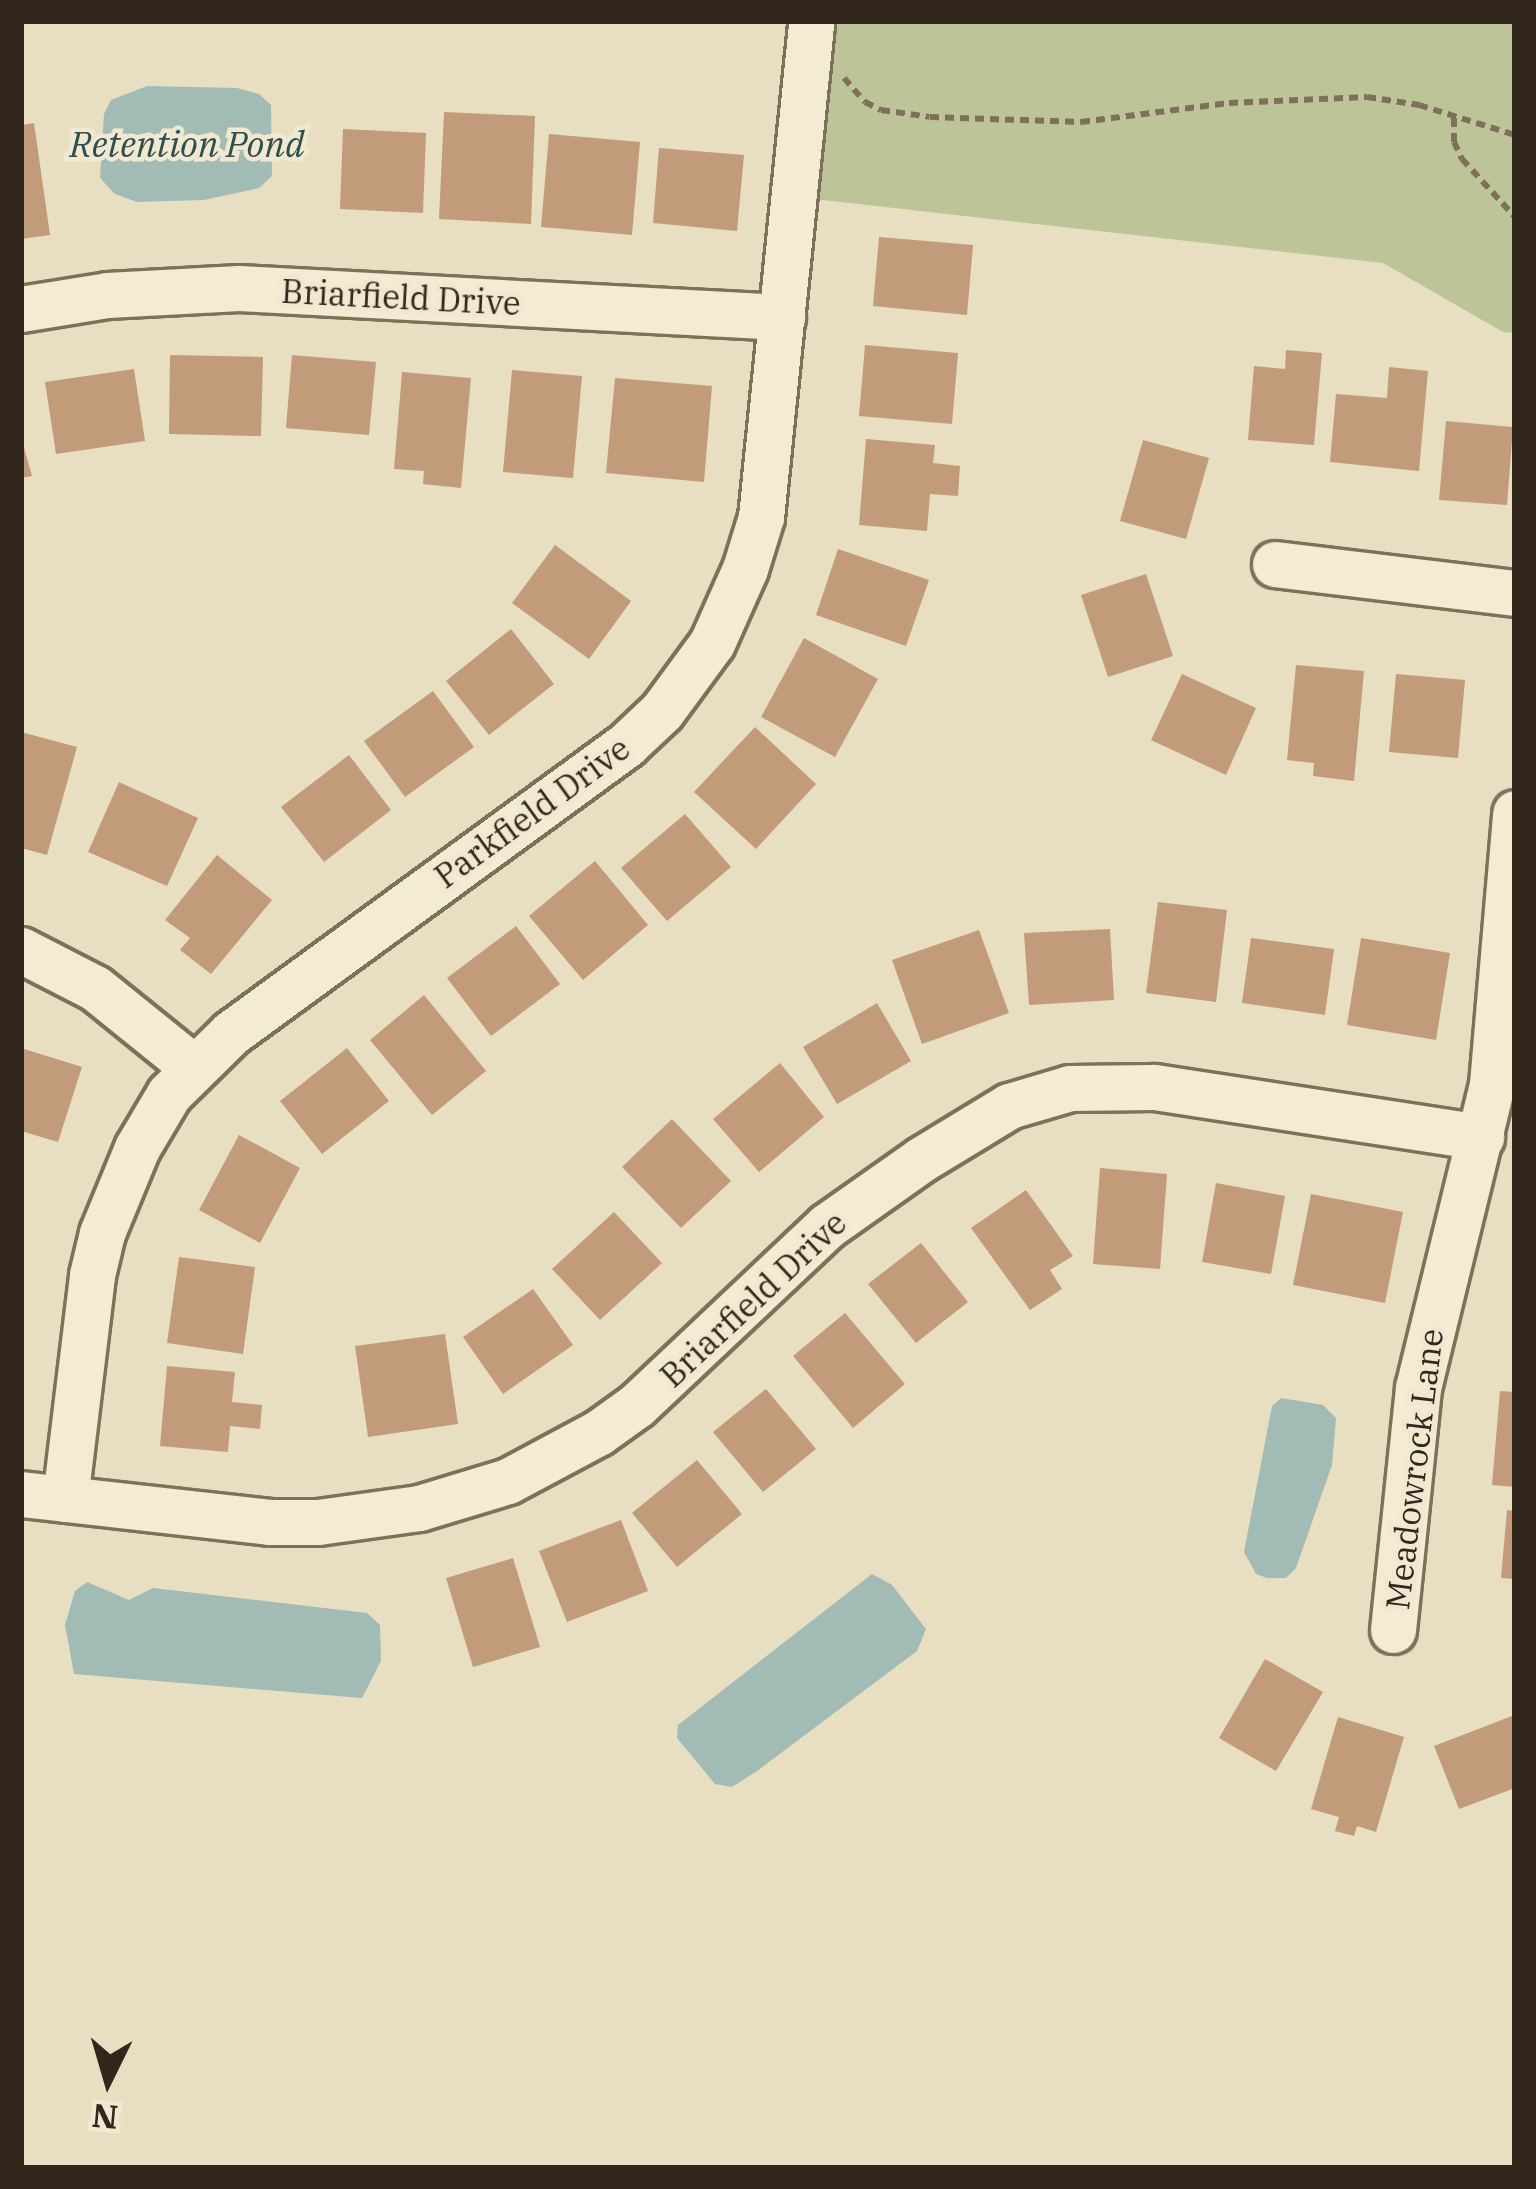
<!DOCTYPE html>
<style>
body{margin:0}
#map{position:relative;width:1536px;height:2189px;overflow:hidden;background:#e8dec1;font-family:"IBM Plex Serif",serif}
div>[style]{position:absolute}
.green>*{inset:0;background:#bdc497}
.water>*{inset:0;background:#a3bbb5}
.building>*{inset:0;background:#c29b7b}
.path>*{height:6px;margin-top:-3px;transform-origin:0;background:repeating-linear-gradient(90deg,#7f705b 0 9px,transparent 0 15px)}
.roads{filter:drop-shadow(3px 0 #7f705b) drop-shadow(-3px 0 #7f705b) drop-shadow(0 3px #7f705b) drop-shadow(0 -3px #7f705b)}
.minor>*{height:45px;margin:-22.5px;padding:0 22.5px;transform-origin:22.5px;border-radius:22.5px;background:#f4ebd3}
span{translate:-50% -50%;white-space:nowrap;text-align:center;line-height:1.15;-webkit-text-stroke:9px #f0e8d0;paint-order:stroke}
.street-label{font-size:33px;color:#31271d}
.water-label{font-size:36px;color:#2e4f4e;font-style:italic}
.frame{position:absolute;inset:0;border:24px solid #31271d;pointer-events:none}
.north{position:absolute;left:48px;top:2021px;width:120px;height:120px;-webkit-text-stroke:9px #f0e8d0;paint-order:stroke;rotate:185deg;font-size:33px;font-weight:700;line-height:48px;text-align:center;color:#31271d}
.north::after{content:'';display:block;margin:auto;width:42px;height:54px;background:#31271d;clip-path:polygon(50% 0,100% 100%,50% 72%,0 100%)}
</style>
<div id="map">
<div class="green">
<i style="clip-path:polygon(832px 21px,1515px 21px,1515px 333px,1503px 332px,1383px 263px,814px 199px)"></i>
</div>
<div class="water">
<i style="clip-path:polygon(147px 86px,237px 88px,259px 94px,271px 105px,272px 176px,259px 188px,204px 200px,137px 202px,115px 194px,100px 178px,104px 114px,111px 100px)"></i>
<i style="clip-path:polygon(1281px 1398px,1323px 1405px,1336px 1418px,1332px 1465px,1296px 1568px,1286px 1578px,1267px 1578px,1256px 1574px,1244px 1552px,1272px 1406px)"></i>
<i style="clip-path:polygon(872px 1574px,892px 1585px,926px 1629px,917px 1651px,757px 1771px,732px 1787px,715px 1784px,677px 1738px,678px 1725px)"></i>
<i style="clip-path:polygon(87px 1582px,129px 1600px,153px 1588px,367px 1613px,380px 1625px,381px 1661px,362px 1698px,74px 1674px,65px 1625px,75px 1591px)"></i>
</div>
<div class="building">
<i style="clip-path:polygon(444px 112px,535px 116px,531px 224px,439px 219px)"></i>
<i style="clip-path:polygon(34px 123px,50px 235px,21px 239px,21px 125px)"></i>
<i style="clip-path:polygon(343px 129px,426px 133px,423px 213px,340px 209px)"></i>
<i style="clip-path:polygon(549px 134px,640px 142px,632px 235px,541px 227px)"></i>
<i style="clip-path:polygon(659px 148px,744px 155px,737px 231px,653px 223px)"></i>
<i style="clip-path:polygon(879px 237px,973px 245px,967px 315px,873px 306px)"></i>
<i style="clip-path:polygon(865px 345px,958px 353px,952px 424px,859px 416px)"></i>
<i style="clip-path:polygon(1286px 350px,1322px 353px,1314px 445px,1248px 440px,1254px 366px,1285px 369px)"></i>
<i style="clip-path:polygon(170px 355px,263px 357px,261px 436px,169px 434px)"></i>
<i style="clip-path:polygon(292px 355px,376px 362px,369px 435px,286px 428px)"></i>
<i style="clip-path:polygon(1389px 367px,1428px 371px,1419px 471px,1330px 462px,1336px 394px,1387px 398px)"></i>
<i style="clip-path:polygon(134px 369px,145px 441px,56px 454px,45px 382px)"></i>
<i style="clip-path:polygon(512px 370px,582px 376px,573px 478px,503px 472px)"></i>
<i style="clip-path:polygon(402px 372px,471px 378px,461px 488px,423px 484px,424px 471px,394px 469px)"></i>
<i style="clip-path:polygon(615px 378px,712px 386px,704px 482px,606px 473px)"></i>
<i style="clip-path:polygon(1446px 421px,1513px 427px,1507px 505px,1439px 500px)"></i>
<i style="clip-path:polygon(21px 437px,32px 476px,21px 478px)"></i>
<i style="clip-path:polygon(866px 439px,935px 445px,933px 463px,960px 466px,958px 496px,930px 494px,927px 531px,859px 525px)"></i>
<i style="clip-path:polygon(1143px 440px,1209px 458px,1186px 539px,1120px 521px)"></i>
<i style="clip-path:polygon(555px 545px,631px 601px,589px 659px,512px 603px)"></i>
<i style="clip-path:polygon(838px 549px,929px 580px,906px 646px,816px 615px)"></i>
<i style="clip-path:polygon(1146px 574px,1173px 656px,1108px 677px,1081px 595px)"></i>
<i style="clip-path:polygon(511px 629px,554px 684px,489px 735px,446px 681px)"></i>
<i style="clip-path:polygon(804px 638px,878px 679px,835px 757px,761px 717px)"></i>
<i style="clip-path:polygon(1296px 665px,1364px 671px,1354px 781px,1313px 776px,1314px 763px,1287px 760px)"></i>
<i style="clip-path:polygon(1182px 674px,1256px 708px,1226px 775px,1151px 740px)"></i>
<i style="clip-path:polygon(1396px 674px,1465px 680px,1458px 758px,1389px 752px)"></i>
<i style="clip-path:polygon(433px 691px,474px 747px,405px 797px,364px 741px)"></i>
<i style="clip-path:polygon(755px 727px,816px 784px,756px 849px,694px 792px)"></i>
<i style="clip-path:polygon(21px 732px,77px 747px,47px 855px,21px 848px)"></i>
<i style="clip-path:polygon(349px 755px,391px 810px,324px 862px,281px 807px)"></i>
<i style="clip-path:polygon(119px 782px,198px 818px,167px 886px,88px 852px)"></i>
<i style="clip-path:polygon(685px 814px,731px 867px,667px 921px,621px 868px)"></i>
<i style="clip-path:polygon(217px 855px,272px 900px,211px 974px,180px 950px,190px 938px,165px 920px)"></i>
<i style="clip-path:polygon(595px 861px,648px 925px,583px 980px,529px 916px)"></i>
<i style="clip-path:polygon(1158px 902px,1227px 910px,1216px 1002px,1146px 993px)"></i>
<i style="clip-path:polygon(516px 926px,560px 984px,491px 1036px,447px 978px)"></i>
<i style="clip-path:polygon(1110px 929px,1114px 1000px,1029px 1005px,1024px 933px)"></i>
<i style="clip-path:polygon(979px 930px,1009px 1013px,922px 1044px,892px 960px)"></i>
<i style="clip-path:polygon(1251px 938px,1334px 949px,1325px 1015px,1242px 1003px)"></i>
<i style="clip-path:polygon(1361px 938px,1450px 953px,1436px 1040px,1347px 1025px)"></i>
<i style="clip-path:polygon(424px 995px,486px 1071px,432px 1115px,370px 1040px)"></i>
<i style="clip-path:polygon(877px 1003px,911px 1061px,837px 1104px,803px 1047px)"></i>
<i style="clip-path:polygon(21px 1048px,82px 1067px,58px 1142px,21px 1131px)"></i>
<i style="clip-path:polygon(347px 1048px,389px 1101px,322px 1154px,280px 1101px)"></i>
<i style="clip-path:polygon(780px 1063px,824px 1117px,759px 1172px,713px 1119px)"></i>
<i style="clip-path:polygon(672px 1119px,731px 1181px,681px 1228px,622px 1167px)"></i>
<i style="clip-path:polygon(239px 1135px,300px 1168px,260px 1243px,199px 1210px)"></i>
<i style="clip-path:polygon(1100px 1168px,1167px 1174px,1160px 1269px,1093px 1264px)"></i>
<i style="clip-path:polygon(1216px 1183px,1285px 1196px,1271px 1274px,1202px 1262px)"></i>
<i style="clip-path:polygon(1026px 1190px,1073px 1256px,1050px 1270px,1062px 1289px,1030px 1310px,971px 1228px)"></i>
<i style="clip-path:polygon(1311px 1194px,1403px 1212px,1385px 1303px,1293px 1285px)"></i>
<i style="clip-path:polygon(614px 1212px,662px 1263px,600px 1320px,552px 1269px)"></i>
<i style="clip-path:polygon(921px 1243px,968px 1302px,916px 1343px,868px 1284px)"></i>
<i style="clip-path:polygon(179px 1257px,255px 1267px,243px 1354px,167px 1343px)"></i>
<i style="clip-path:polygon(533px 1289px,573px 1345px,503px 1394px,463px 1337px)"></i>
<i style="clip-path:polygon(845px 1313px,905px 1384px,853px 1428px,793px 1356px)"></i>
<i style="clip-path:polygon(445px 1334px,458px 1424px,368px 1437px,355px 1346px)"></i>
<i style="clip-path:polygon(167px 1366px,235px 1372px,232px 1402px,262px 1405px,260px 1429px,230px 1426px,228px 1452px,160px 1446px)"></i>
<i style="clip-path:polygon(766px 1389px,816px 1449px,763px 1492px,713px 1432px)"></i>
<i style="clip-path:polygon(1500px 1391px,1515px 1392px,1515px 1487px,1492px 1485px)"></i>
<i style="clip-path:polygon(697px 1460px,742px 1514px,677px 1567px,632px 1513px)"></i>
<i style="clip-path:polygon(1507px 1510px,1515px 1511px,1515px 1579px,1501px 1578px)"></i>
<i style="clip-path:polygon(621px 1520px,648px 1591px,567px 1622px,539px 1551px)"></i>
<i style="clip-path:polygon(513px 1558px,540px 1647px,473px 1667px,446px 1578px)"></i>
<i style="clip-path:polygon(1265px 1659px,1323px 1692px,1276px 1771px,1219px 1738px)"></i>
<i style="clip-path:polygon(1512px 1716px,1515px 1788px,1459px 1809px,1434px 1746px)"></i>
<i style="clip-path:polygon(1338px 1717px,1404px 1737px,1376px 1832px,1357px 1826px,1354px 1836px,1335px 1831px,1339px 1817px,1311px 1809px)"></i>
</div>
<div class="path">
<i style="left:844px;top:78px;width:32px;rotate:49deg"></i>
<i style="left:865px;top:102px;width:18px;rotate:27deg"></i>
<i style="left:881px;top:110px;width:49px;rotate:8.1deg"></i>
<i style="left:930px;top:117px;width:151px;rotate:1.9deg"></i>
<i style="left:1081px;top:122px;width:149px;rotate:-7.3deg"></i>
<i style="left:1229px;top:103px;width:138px;rotate:-2.5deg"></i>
<i style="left:1367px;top:97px;width:53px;rotate:8.7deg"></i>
<i style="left:1419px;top:105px;width:101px;rotate:17.4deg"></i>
<i style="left:1454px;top:118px;width:24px;rotate:90deg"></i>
<i style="left:1454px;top:142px;width:19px;rotate:65deg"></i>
<i style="left:1462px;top:159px;width:79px;rotate:47.6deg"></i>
</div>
<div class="roads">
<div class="minor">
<i style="left:21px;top:309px;width:87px;rotate:-9.2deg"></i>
<i style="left:107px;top:295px;width:132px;rotate:-3deg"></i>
<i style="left:239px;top:288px;width:544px;rotate:3.06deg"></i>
<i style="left:1275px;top:564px;width:242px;rotate:6.9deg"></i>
<i style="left:21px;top:950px;width:83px;rotate:27.2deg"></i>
<i style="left:95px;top:988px;width:126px;rotate:38.9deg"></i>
<i style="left:21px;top:1494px;width:250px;rotate:6.4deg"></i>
<i style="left:269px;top:1522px;width:49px"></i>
<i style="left:318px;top:1522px;width:102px;rotate:-7.9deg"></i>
<i style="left:419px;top:1508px;width:93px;rotate:-16.9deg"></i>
<i style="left:508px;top:1481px;width:102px;rotate:-28.1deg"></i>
<i style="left:598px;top:1433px;width:48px;rotate:-35.7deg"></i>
<i style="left:637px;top:1405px;width:261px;rotate:-43.3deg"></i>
<i style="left:827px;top:1226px;width:116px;rotate:-35.2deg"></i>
<i style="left:922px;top:1159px;width:102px;rotate:-31.3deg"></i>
<i style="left:1009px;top:1106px;width:64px;rotate:-16.4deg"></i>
<i style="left:1070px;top:1088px;width:84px;rotate:-0.7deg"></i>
<i style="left:1154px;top:1087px;width:331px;rotate:8.7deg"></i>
<i style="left:65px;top:1499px;width:226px;rotate:-83.1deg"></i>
<i style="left:92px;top:1275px;width:43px;rotate:-76.6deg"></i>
<i style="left:102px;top:1233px;width:92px;rotate:-67.6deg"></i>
<i style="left:137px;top:1148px;width:63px;rotate:-59.3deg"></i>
<i style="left:169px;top:1094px;width:87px;rotate:-44.5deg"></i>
<i style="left:231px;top:1033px;width:490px;rotate:-36.1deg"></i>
<i style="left:627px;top:744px;width:48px;rotate:-43.3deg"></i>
<i style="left:662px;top:711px;width:84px;rotate:-53.7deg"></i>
<i style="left:712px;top:643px;width:81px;rotate:-66deg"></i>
<i style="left:745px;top:569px;width:54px;rotate:-72.9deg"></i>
<i style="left:761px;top:517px;width:499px;rotate:-84.2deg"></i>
<i style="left:1393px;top:1630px;width:243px;rotate:-84.1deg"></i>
<i style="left:1418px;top:1388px;width:313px;rotate:-76.3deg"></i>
<i style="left:1492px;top:1084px;width:272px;rotate:-85.1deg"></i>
</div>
</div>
<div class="street-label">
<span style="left:401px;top:297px;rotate:3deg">Briarfield Drive</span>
<span style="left:532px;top:812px;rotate:-36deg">Parkfield Drive</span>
<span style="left:753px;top:1299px;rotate:-43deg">Briarfield Drive</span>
<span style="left:1414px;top:1469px;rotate:-83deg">Meadowrock Lane</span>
</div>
<div class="water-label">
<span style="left:187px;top:144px">Retention Pond</span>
</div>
<div class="frame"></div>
<div class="north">N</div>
</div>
